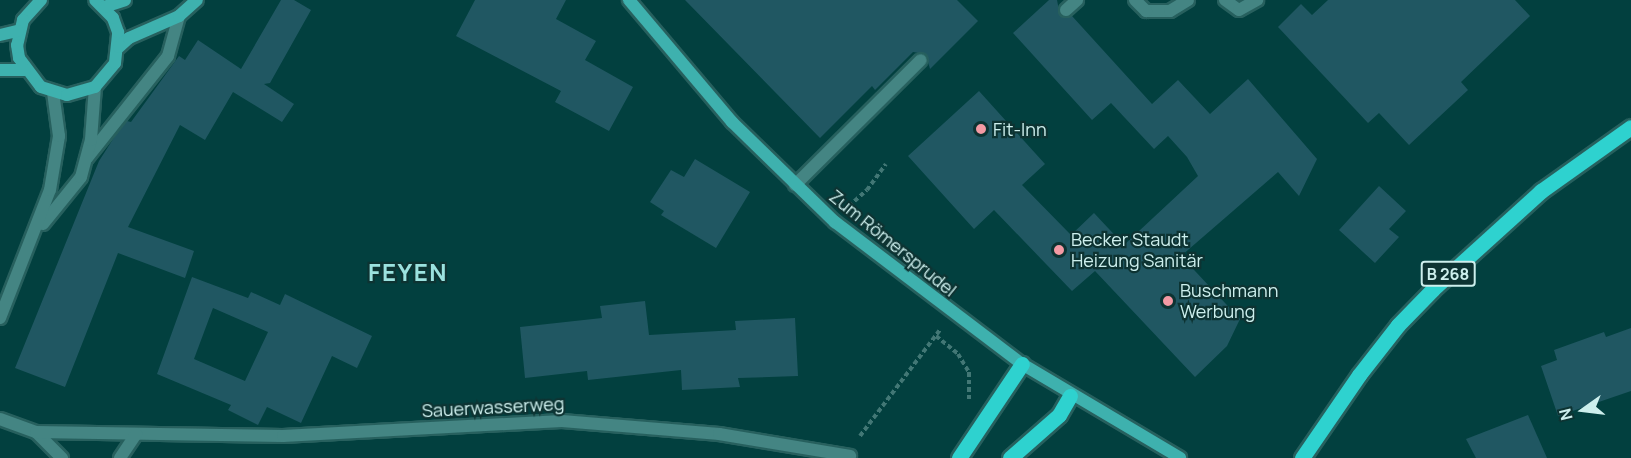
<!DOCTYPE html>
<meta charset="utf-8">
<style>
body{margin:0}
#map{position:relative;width:1631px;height:458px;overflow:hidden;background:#02403f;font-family:Manrope,sans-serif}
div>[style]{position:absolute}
.building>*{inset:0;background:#205762}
.path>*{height:4px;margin-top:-2px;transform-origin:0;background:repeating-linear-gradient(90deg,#427775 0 4.5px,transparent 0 7.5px)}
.roads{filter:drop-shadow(2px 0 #27605e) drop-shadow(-2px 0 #27605e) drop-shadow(0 2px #27605e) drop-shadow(0 -2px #27605e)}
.lane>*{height:12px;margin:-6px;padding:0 6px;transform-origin:6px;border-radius:6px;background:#448583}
.street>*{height:12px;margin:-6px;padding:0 6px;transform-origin:6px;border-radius:6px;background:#448583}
.secondary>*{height:12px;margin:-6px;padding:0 6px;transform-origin:6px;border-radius:6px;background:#3eb1ae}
.primary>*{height:15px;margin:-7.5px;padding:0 7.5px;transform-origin:7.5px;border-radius:7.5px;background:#2ed2cf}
.dots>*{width:16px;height:16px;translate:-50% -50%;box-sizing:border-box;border:3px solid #0d3332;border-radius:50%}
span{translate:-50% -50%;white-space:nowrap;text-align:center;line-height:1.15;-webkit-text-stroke:4.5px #0d3332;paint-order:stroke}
.shield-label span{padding:2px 4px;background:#0d3332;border:2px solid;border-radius:4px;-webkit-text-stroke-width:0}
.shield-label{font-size:16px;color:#cdefed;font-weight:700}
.poi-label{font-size:18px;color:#cdefed}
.left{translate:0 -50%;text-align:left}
.street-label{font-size:18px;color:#cdefed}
.district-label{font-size:24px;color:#9be2df;font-weight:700;letter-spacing:1.5px}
.north{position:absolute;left:1553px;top:380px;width:60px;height:60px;-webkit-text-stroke:4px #0d3332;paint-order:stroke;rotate:256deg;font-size:16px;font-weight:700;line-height:24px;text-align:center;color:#cdefed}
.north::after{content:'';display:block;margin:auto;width:21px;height:27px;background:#cdefed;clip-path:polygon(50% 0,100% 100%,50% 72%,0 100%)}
</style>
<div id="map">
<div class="building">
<i style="clip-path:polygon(281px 0,294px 0,311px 10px,270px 83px,264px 84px,294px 104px,282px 122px,233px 92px,205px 140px,180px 125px,128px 227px,194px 251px,185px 278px,118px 253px,65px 387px,15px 368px,99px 161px,115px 136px,127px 121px,131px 122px,179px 56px,185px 60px,198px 40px,241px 69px)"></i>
<i style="clip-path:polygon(475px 0,566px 0,556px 19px,596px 41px,585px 60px,633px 87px,609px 131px,555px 102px,561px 91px,456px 36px)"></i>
<i style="clip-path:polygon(685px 0,957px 0,978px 21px,930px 69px,926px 54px,913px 52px,875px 90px,872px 86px,820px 138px)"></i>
<i style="clip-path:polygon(1049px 0,1057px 0,1060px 15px,1072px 16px,1152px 104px,1178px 80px,1210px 114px,1248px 79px,1317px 159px,1299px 196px,1278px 172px,1181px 256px,1240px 319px,1227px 346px,1195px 377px,1095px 271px,1072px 291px,994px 210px,974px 229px,908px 156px,979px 91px,1045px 164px,1022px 185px,1071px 235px,1094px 213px,1124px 245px,1198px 176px,1187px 157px,1168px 136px,1154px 149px,1111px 103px,1092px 120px,1013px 33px)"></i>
<i style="clip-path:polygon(1328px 0,1515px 0,1530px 16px,1461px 82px,1468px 90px,1409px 145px,1379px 113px,1368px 123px,1278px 27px,1301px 4px,1312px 15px)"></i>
<i style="clip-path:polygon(695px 159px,750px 192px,716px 248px,661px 215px,664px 211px,650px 202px,671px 170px,684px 177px)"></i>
<i style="clip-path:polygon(1379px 186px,1406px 211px,1389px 229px,1399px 237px,1375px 263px,1339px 230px)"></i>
<i style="clip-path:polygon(evenodd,192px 277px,248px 298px,251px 292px,280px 305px,285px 294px,372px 336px,357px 368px,332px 356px,301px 423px,267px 407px,258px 425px,228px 410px,231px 405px,157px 374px,192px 277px,213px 308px,268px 332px,245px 381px,194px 359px,213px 308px)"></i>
<i style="clip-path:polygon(645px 301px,649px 335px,736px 330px,735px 321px,795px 318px,798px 376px,738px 378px,740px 387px,682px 390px,681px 370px,588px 380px,587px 371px,525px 378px,520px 327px,602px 318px,600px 306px)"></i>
<i style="clip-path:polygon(1631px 328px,1631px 391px,1558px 416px,1541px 366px,1557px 360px,1554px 350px,1604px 332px,1606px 337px)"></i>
<i style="clip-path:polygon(1528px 415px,1547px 458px,1476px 458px,1466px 439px)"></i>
</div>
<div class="path">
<i style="left:849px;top:206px;width:24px;rotate:-42deg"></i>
<i style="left:867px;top:190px;width:32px;rotate:-54deg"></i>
<i style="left:936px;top:336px;width:28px;rotate:39deg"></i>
<i style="left:958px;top:354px;width:21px;rotate:59deg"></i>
<i style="left:969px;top:372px;width:27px;rotate:90deg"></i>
<i style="left:860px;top:436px;width:133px;rotate:-53deg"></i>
</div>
<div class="roads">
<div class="lane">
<i style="left:1225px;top:0;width:17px;rotate:36deg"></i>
<i style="left:1239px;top:10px;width:21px;rotate:-29deg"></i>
<i style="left:1066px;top:10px;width:15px;rotate:-42deg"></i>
<i style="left:1146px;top:11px;width:24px"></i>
<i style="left:1170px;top:11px;width:21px;rotate:-31deg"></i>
<i style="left:795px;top:185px;width:177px;rotate:-44.8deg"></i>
</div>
<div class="street">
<i style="left:1135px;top:0;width:16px;rotate:45deg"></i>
<i style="left:87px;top:158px;width:130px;rotate:-51.5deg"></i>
<i style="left:168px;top:56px;width:41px;rotate:-74.6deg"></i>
<i style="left:43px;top:224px;width:60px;rotate:-51deg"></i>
<i style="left:81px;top:177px;width:38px;rotate:-75deg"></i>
<i style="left:91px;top:140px;width:53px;rotate:-85.7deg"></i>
<i style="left:0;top:318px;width:137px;rotate:-68.7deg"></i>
<i style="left:50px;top:190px;width:55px;rotate:-80.5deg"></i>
<i style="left:59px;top:136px;width:44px;rotate:-97.8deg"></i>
<i style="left:0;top:419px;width:38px;rotate:20deg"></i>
<i style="left:36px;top:432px;width:37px;rotate:45deg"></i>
<i style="left:36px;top:432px;width:247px;rotate:0.9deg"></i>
<i style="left:283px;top:436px;width:279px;rotate:-3.1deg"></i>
<i style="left:562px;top:421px;width:158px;rotate:4.7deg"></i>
<i style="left:719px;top:434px;width:133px;rotate:9.5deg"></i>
<i style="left:120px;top:458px;width:29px;rotate:-56deg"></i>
</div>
<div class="secondary">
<i style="left:41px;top:0;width:27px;rotate:132deg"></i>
<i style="left:23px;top:20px;width:26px;rotate:103deg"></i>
<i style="left:17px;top:45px;width:13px;rotate:81deg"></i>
<i style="left:19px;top:58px;width:36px;rotate:53deg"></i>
<i style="left:41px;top:87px;width:27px;rotate:17deg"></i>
<i style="left:67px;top:95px;width:29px;rotate:-16deg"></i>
<i style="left:95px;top:87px;width:31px;rotate:-50deg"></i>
<i style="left:115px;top:63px;width:31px;rotate:-84deg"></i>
<i style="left:118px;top:32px;width:15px;rotate:-110deg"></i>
<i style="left:113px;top:18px;width:25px;rotate:-135deg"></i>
<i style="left:629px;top:0;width:160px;rotate:49.8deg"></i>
<i style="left:732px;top:122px;width:144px;rotate:44.2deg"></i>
<i style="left:835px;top:222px;width:235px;rotate:37.2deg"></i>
<i style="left:1022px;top:364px;width:184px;rotate:30.7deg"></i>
<i style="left:104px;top:7px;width:22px;rotate:-18deg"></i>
<i style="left:0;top:35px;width:18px;rotate:-13deg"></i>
<i style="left:119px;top:47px;width:13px;rotate:-42deg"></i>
<i style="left:129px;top:38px;width:55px;rotate:-23.7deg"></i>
<i style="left:179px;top:16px;width:24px;rotate:-42deg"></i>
<i style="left:0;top:70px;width:25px"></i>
</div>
<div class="primary">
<i style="left:959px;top:458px;width:113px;rotate:-56.2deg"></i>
<i style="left:1010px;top:458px;width:65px;rotate:-41.3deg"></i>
<i style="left:1059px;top:415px;width:22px;rotate:-60deg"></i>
<i style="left:1302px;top:458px;width:101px;rotate:-55.5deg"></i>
<i style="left:1359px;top:375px;width:63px;rotate:-52deg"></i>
<i style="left:1398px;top:325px;width:50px;rotate:-45.8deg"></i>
<i style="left:1433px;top:289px;width:146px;rotate:-42.2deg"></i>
<i style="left:1541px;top:191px;width:110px;rotate:-35.4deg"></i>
</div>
</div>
<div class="dots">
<i style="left:981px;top:129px;background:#f49aa4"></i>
<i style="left:1059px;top:250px;background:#f49aa4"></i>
<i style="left:1168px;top:301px;background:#f49aa4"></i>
</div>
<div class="shield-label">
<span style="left:1448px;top:274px">B 268</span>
</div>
<div class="poi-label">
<span class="left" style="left:993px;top:129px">Fit-Inn</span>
<span class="left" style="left:1071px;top:250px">Becker Staudt<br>Heizung Sanitär</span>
<span class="left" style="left:1180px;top:301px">Buschmann<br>Werbung</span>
</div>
<div class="street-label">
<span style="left:893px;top:243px;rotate:39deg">Zum Römersprudel</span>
<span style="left:493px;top:407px;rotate:-3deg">Sauerwasserweg</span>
</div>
<div class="district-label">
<span style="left:408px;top:272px">FEYEN</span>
</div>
<div class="north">N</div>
</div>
